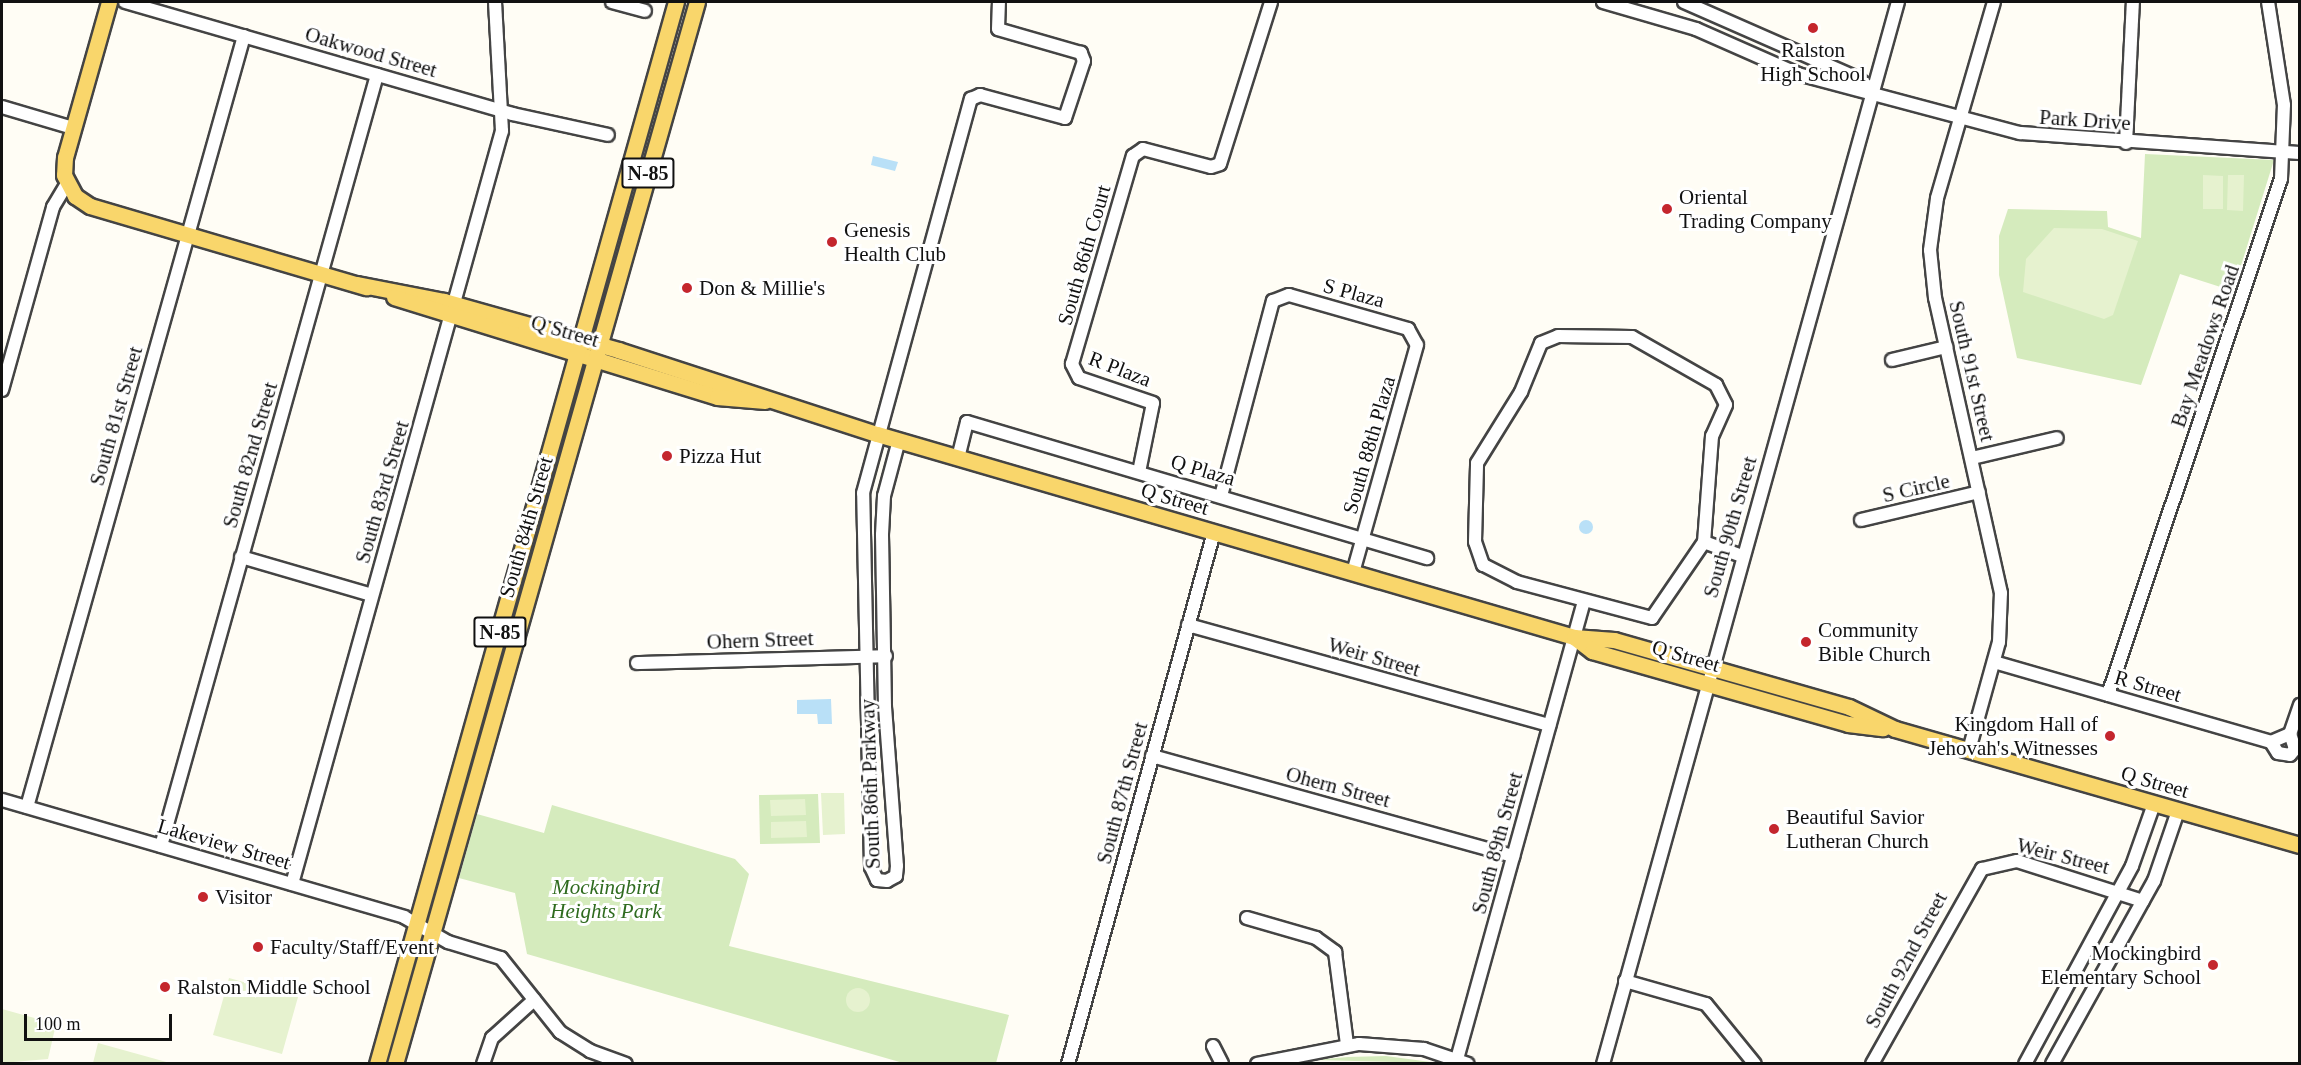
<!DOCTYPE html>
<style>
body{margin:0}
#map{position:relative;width:2301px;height:1065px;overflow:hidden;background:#fffdf5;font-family:Georgia,serif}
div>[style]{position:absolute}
.green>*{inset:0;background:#d5ebbd}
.pitch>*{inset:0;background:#e6f2cf}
.round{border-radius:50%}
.water>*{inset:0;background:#b9e0f7}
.roads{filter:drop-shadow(2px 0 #444) drop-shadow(-2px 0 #444) drop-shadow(0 2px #444) drop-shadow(0 -2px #444)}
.minor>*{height:12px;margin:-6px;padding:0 6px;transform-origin:6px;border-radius:6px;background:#fff}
.major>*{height:15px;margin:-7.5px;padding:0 7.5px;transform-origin:7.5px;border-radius:7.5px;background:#f9d66b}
.dots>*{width:16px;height:16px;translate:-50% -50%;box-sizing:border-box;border:3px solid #fff;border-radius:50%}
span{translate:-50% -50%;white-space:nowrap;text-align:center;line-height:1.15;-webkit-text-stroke:6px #fff;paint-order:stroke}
.shield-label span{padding:2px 4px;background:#fff;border:2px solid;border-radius:4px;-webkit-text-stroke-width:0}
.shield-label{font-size:20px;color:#111;font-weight:700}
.poi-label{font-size:21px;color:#111}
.left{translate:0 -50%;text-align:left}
.right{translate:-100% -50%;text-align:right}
.street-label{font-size:21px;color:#111}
.park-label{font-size:21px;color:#2f6b1f;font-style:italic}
.frame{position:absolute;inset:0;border:3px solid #111;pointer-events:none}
.scale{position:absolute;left:24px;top:1014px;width:148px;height:27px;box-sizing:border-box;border:3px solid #111;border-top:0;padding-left:8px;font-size:18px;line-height:21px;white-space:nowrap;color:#111;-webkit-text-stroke:4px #fff;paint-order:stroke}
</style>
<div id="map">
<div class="green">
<i style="clip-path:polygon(2145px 154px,2274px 160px,2233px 291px,2180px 274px,2141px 385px,2017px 358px,1999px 275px,1999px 236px,2008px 209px,2107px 211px,2108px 227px,2141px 238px)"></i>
<i style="clip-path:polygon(818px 794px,820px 843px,760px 844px,759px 795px)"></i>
<i style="clip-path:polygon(552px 805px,735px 859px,749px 874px,729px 946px,1009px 1015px,996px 1063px,903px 1063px,527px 954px,515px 893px,459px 878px,477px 814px,544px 833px)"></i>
<i style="clip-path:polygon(1386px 1056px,1438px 1063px,1313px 1060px,1348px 1057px)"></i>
</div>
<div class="pitch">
<i style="clip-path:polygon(2203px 175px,2223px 176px,2223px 209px,2203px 209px)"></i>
<i style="clip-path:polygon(2228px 175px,2244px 175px,2243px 211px,2227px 210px)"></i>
<i style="clip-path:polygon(2054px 228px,2102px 229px,2138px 241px,2113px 315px,2104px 319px,2023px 292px,2026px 259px)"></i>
<i style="clip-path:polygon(821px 793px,844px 793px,845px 834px,823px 835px)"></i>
<i style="clip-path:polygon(805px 799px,806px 815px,771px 816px,770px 800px)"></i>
<i style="clip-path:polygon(806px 821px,807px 837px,771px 838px,771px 822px)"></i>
<i style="clip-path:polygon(229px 978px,298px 997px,282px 1054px,213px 1035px)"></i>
<i class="round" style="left:846px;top:988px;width:24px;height:24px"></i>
<i style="clip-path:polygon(2px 1009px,56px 1024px,48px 1059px,2px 1063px)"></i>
<i style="clip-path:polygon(98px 1043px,170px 1063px,93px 1063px)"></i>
</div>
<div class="water">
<i style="clip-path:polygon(873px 156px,898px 162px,895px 171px,871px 165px)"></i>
<i class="round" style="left:1579px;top:520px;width:14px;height:14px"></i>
<i style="clip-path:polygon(831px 699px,832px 724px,818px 724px,817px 714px,797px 714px,797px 700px)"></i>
</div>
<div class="roads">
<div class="minor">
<i style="left:125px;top:2px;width:403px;rotate:16.1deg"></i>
<i style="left:512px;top:114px;width:98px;rotate:12.3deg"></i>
<i style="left:612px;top:2px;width:34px;rotate:15deg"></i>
<i style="left:1603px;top:2px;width:97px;rotate:16.2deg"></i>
<i style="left:1696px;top:29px;width:111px;rotate:23.8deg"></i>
<i style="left:1798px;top:74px;width:230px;rotate:14.9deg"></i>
<i style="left:2020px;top:133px;width:281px;rotate:4.1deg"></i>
<i style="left:1684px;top:2px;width:191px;rotate:23.7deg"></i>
<i style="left:1859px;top:79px;width:18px;rotate:41deg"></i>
<i style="left:2px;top:107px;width:74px;rotate:16.5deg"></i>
<i style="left:2126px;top:143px;width:141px;rotate:-87.2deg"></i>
<i style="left:1892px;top:360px;width:56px;rotate:-13.5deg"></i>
<i style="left:2px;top:390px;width:190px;rotate:-74.4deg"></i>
<i style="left:53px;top:207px;width:29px;rotate:-59deg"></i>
<i style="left:899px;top:440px;width:58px;rotate:105deg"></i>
<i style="left:884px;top:496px;width:39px;rotate:93deg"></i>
<i style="left:882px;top:535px;width:172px;rotate:89deg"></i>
<i style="left:885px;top:707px;width:159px;rotate:85.7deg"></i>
<i style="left:897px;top:866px;width:10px;rotate:96deg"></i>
<i style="left:896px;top:876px;width:10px;rotate:151deg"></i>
<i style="left:887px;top:881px;width:10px;rotate:-174deg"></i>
<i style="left:877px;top:880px;width:14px;rotate:-115deg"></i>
<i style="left:871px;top:867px;width:374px;rotate:-91.2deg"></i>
<i style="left:863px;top:493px;width:409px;rotate:-74.7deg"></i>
<i style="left:971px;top:99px;width:10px;rotate:-24deg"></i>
<i style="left:980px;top:95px;width:88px;rotate:15.1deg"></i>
<i style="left:1065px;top:118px;width:60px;rotate:-71.6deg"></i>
<i style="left:1084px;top:61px;width:9px;rotate:-111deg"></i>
<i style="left:1081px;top:53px;width:86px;rotate:-163.9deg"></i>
<i style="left:998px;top:29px;width:27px;rotate:-88deg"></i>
<i style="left:958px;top:458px;width:37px;rotate:-76deg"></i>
<i style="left:967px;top:422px;width:480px;rotate:16.5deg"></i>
<i style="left:1972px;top:458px;width:87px;rotate:-13.2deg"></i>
<i style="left:1139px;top:472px;width:70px;rotate:-78.5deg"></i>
<i style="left:1153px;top:403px;width:78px;rotate:-161.3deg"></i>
<i style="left:1079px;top:378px;width:16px;rotate:-117deg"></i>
<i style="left:1072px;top:364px;width:217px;rotate:-73.7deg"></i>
<i style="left:1133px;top:156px;width:12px;rotate:-35deg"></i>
<i style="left:1143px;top:149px;width:70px;rotate:14.8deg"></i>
<i style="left:1211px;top:167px;width:9px;rotate:-18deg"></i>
<i style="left:1220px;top:164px;width:170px;rotate:-72.5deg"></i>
<i style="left:1221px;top:496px;width:202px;rotate:-75.1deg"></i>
<i style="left:1273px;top:301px;width:17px;rotate:-21deg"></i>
<i style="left:1289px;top:295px;width:124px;rotate:15.9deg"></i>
<i style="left:1408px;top:329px;width:18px;rotate:61deg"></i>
<i style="left:1417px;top:345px;width:236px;rotate:105.7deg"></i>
<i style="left:1861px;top:520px;width:121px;rotate:-13.3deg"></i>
<i style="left:1704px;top:542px;width:92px;rotate:124.4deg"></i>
<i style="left:1652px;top:618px;width:140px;rotate:-165.1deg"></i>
<i style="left:1517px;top:582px;width:38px;rotate:-153deg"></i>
<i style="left:1483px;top:565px;width:24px;rotate:-109deg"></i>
<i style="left:1475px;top:542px;width:79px;rotate:-88.5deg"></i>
<i style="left:1477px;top:463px;width:84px;rotate:-58.2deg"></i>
<i style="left:1521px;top:392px;width:53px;rotate:-67.8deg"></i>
<i style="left:1541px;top:343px;width:18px;rotate:-22deg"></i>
<i style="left:1558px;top:336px;width:74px;rotate:0.8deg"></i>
<i style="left:1632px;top:337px;width:97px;rotate:29.7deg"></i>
<i style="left:1716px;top:385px;width:22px;rotate:63deg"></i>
<i style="left:1726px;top:405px;width:34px;rotate:114deg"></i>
<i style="left:1712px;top:436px;width:106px;rotate:94.3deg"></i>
<i style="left:1704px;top:542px;width:40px;rotate:20.2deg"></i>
<i style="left:241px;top:557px;width:136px;rotate:16.2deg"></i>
<i style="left:1188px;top:625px;width:375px;rotate:15.5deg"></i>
<i style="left:1994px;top:662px;width:288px;rotate:16.1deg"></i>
<i style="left:2271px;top:742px;width:21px;rotate:-23deg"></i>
<i style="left:637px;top:663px;width:249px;rotate:-1.6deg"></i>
<i style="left:2108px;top:695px;width:544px;rotate:-71.47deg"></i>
<i style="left:2281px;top:179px;width:74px;rotate:-87.7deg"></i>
<i style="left:2284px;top:105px;width:104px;rotate:-98.8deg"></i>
<i style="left:2290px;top:734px;width:31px;rotate:-71deg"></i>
<i style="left:2271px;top:742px;width:13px;rotate:58deg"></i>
<i style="left:2278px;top:753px;width:12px;rotate:9deg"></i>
<i style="left:2290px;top:755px;width:8px;rotate:-50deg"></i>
<i style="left:2295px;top:749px;width:16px;rotate:-108deg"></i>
<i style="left:1969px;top:750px;width:112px;rotate:-74.5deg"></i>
<i style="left:1999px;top:642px;width:49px;rotate:-87.7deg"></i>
<i style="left:2001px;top:593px;width:302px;rotate:-102.6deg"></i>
<i style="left:1935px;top:298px;width:48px;rotate:-95.9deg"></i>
<i style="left:1930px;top:250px;width:52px;rotate:-82.3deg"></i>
<i style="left:1937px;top:198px;width:204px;rotate:-73.8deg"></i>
<i style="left:1152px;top:756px;width:375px;rotate:15.5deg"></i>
<i style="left:2px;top:800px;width:419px;rotate:16.2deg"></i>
<i style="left:404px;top:917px;width:51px;rotate:29.6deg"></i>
<i style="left:448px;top:942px;width:55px;rotate:16.8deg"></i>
<i style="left:501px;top:958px;width:95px;rotate:51.4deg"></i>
<i style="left:560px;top:1032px;width:36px;rotate:32deg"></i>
<i style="left:590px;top:1051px;width:38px;rotate:20deg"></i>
<i style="left:27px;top:807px;width:801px;rotate:-74.28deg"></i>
<i style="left:161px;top:846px;width:801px;rotate:-74.35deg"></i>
<i style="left:292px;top:884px;width:782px;rotate:-74.42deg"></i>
<i style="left:502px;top:131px;width:129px;rotate:-93.1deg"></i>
<i style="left:1247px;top:918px;width:72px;rotate:16.2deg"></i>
<i style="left:1316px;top:938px;width:24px;rotate:36deg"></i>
<i style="left:1335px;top:952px;width:94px;rotate:82.6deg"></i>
<i style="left:1625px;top:981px;width:84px;rotate:15.9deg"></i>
<i style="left:1706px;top:1004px;width:77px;rotate:50.8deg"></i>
<i style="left:1213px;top:1046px;width:20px;rotate:63deg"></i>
<i style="left:1457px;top:1059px;width:475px;rotate:-74.5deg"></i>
<i style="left:483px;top:1064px;width:28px;rotate:-71deg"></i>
<i style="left:492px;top:1038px;width:57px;rotate:-42.1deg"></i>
<i style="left:1068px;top:1064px;width:552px;rotate:-74.65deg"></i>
<i style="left:1257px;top:1064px;width:104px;rotate:-11.1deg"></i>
<i style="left:1359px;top:1044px;width:65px;rotate:4.4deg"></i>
<i style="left:1424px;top:1049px;width:46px;rotate:18.8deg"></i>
<i style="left:1603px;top:1064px;width:1102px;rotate:-74.48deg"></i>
<i style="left:1872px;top:1064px;width:224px;rotate:-60.6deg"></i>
<i style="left:1982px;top:869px;width:36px;rotate:-13deg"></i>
<i style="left:2017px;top:861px;width:132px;rotate:17.6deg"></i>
<i style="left:2025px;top:1064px;width:225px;rotate:-61.6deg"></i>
<i style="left:2132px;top:866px;width:66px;rotate:-70.5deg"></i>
<i style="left:2052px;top:1064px;width:210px;rotate:-60.9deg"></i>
<i style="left:2154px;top:881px;width:74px;rotate:-71.1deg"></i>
</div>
<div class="major">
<i style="left:109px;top:2px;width:161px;rotate:105.8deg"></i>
<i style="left:65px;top:157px;width:18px;rotate:93deg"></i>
<i style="left:64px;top:175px;width:24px;rotate:62deg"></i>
<i style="left:75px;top:196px;width:18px;rotate:34deg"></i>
<i style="left:90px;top:206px;width:288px;rotate:16.4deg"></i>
<i style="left:357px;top:284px;width:89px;rotate:11.1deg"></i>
<i style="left:444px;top:301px;width:181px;rotate:15.7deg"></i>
<i style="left:618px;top:350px;width:272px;rotate:18deg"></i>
<i style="left:877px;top:434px;width:726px;rotate:16.24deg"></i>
<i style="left:1574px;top:637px;width:40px;rotate:4.3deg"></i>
<i style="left:1614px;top:640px;width:244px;rotate:15.9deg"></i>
<i style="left:1849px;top:707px;width:51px;rotate:25.6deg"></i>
<i style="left:1895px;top:729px;width:421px;rotate:16deg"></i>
<i style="left:394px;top:297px;width:338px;rotate:17.2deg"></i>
<i style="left:717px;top:397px;width:48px;rotate:4.8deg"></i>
<i style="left:1574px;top:637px;width:23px;rotate:38deg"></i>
<i style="left:1592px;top:651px;width:266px;rotate:15.9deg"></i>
<i style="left:1848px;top:724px;width:35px;rotate:7deg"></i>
<i style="left:377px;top:1064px;width:1103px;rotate:-74.28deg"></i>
<i style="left:395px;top:1064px;width:1104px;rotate:-74.13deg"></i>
</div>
</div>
<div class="dots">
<i style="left:1813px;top:28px;background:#c4262e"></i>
<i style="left:1667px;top:209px;background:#c4262e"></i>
<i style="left:832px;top:242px;background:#c4262e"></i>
<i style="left:687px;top:288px;background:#c4262e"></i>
<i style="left:667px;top:456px;background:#c4262e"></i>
<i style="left:1806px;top:642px;background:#c4262e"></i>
<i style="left:2110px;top:736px;background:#c4262e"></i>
<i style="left:1774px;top:829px;background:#c4262e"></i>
<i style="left:203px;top:897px;background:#c4262e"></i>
<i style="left:258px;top:947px;background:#c4262e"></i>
<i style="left:2213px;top:965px;background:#c4262e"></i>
<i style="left:165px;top:987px;background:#c4262e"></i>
</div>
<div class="shield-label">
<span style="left:648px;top:173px">N-85</span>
<span style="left:500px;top:632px">N-85</span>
</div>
<div class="poi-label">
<span style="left:1813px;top:62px">Ralston<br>High School</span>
<span class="left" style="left:1679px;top:209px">Oriental<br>Trading Company</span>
<span class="left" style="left:844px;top:242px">Genesis<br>Health Club</span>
<span class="left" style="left:699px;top:288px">Don &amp; Millie's</span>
<span class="left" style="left:679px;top:456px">Pizza Hut</span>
<span class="left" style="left:1818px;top:642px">Community<br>Bible Church</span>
<span class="right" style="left:2098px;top:736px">Kingdom Hall of<br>Jehovah's Witnesses</span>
<span class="left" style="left:1786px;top:829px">Beautiful Savior<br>Lutheran Church</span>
<span class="left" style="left:215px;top:897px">Visitor</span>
<span class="left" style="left:270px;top:947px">Faculty/Staff/Event</span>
<span class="right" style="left:2201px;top:965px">Mockingbird<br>Elementary School</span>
<span class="left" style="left:177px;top:987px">Ralston Middle School</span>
</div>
<div class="street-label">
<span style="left:371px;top:52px;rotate:16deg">Oakwood Street</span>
<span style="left:2085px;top:120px;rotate:4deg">Park Drive</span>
<span style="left:1084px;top:255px;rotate:-74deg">South 86th Court</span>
<span style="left:1354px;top:293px;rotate:15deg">S Plaza</span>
<span style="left:565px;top:331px;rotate:16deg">Q Street</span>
<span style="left:2205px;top:346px;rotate:-71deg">Bay Meadows Road</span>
<span style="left:1120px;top:369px;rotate:21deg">R Plaza</span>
<span style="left:1972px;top:371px;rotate:77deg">South 91st Street</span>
<span style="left:116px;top:416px;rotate:-74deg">South 81st Street</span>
<span style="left:1369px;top:445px;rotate:-74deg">South 88th Plaza</span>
<span style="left:250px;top:455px;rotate:-74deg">South 82nd Street</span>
<span style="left:1203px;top:470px;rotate:16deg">Q Plaza</span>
<span style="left:1916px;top:488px;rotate:-13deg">S Circle</span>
<span style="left:382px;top:492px;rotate:-74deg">South 83rd Street</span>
<span style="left:1175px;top:499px;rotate:16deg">Q Street</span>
<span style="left:526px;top:527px;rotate:-74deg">South 84th Street</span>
<span style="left:1730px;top:527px;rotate:-74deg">South 90th Street</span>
<span style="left:760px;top:640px;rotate:-2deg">Ohern Street</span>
<span style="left:1686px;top:656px;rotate:16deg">Q Street</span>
<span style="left:1374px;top:657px;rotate:16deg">Weir Street</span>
<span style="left:2148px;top:686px;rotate:16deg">R Street</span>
<span style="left:2155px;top:782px;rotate:16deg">Q Street</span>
<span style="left:870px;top:784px;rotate:-92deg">South 86th Parkway</span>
<span style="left:1338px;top:787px;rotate:15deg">Ohern Street</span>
<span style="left:1122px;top:793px;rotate:-75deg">South 87th Street</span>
<span style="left:1497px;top:843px;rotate:-75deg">South 89th Street</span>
<span style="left:224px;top:844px;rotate:16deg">Lakeview Street</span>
<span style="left:2063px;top:856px;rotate:14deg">Weir Street</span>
<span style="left:1906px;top:960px;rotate:-62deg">South 92nd Street</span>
</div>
<div class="park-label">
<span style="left:606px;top:899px">Mockingbird<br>Heights Park</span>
</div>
<div class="frame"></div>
<div class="scale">100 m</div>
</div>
